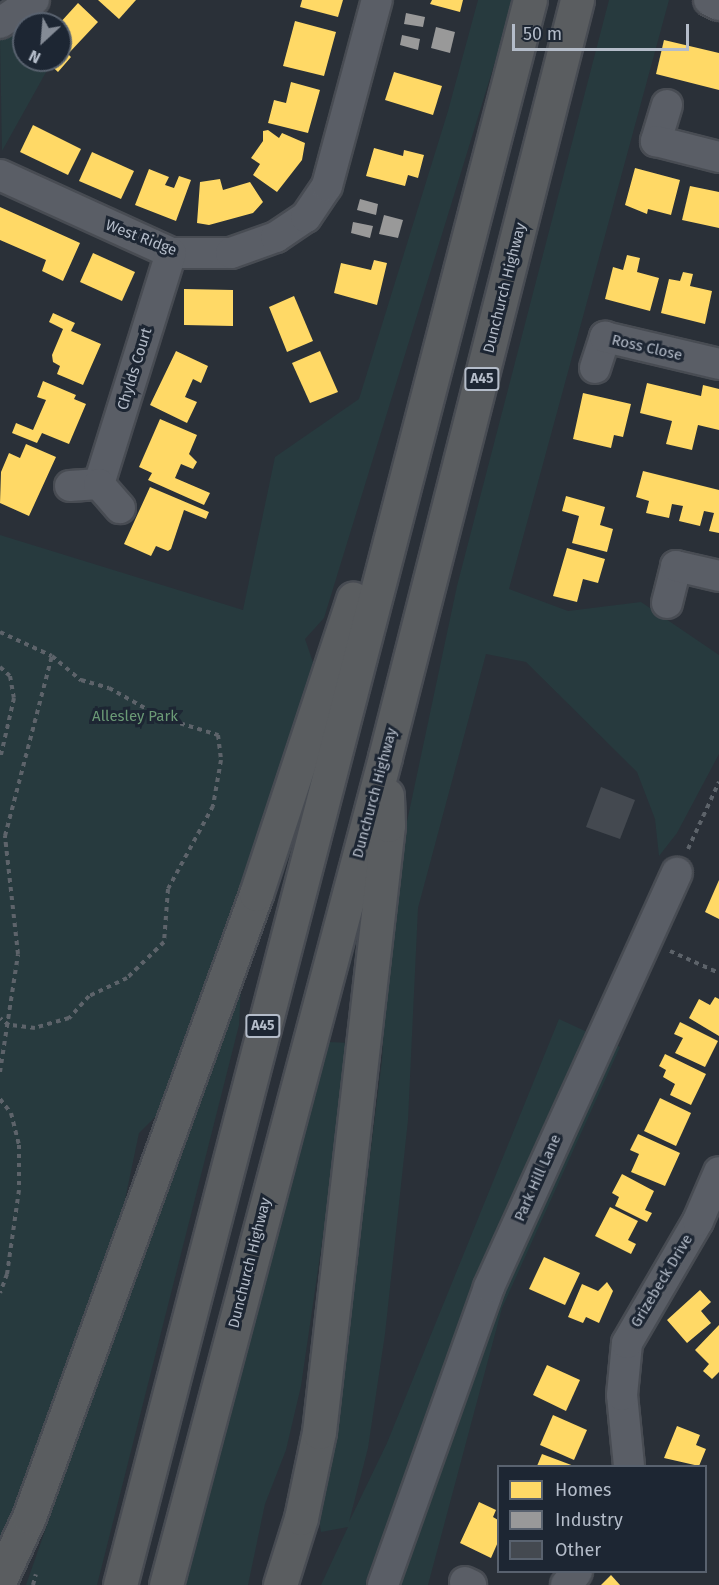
<!DOCTYPE html>
<style>
body{margin:0}
#map{position:relative;width:719px;height:1585px;overflow:hidden;background:#2a3038;font-family:"Fira Sans",sans-serif}
div>[style]{position:absolute}
.green>*{inset:0;background:#273a3e}
.homes>*{inset:0;background:#ffd966}
.industry>*{inset:0;background:#999}
.building>*{inset:0;background:#444950}
.path>*{height:4px;margin-top:-2px;transform-origin:0;background:repeating-linear-gradient(90deg,#5d636a 0 4.5px,transparent 0 9px)}
.roads{filter:drop-shadow(2px 0 #484c53) drop-shadow(-2px 0 #484c53) drop-shadow(0 2px #484c53) drop-shadow(0 -2px #484c53)}
.minor>*{height:30px;margin:-15px;padding:0 15px;transform-origin:15px;border-radius:15px;background:#5a5e66}
.highway>*{height:33px;margin:-16.5px;padding:0 16.5px;transform-origin:16.5px;border-radius:16.5px;background:#5a5d60}
span{translate:-50% -50%;white-space:nowrap;text-align:center;line-height:1.15;-webkit-text-stroke:6px #1d2633;paint-order:stroke}
.shield-label span{padding:2px 4px;background:#1d2633;border:2px solid;border-radius:4px;-webkit-text-stroke-width:0}
.shield-label{font-size:14px;color:#b4bcc9;font-weight:700}
.street-label{font-size:15px;color:#b4bcc9}
.park-label{font-size:15px;color:#6b9a76}
.legend{position:absolute;left:497px;top:1465px;width:210px;height:108px;box-sizing:border-box;background:#1d2633;border:2px solid #59626f;margin:0;padding:8px 10px;list-style:none;font-size:18px;color:#b4bcc9}
.legend li{display:flex;align-items:center;gap:12px;height:30px}
.legend b{width:30px;border:2px solid #59626f}
.north{position:absolute;left:12px;top:12px;width:60px;height:60px;box-sizing:border-box;background:#1d2633;border:2px solid #59626f;border-radius:50%;rotate:206deg;font-size:16px;font-weight:700;line-height:24px;text-align:center;color:#b4bcc9}
.north::after{content:'';display:block;margin:auto;width:21px;height:27px;background:#848b96;clip-path:polygon(50% 0,100% 100%,50% 72%,0 100%)}
.scale{position:absolute;left:512px;top:24px;width:177px;height:27px;box-sizing:border-box;border:3px solid #b4bcc9;border-top:0;padding-left:8px;font-size:18px;line-height:21px;white-space:nowrap;color:#b4bcc9;-webkit-text-stroke:4px #1d2633;paint-order:stroke}
</style>
<div id="map">
<div class="green">
<i style="clip-path:polygon(478px 0,514px 0,324px 618px,305px 639px,317px 674px,172px 1100px,139px 1133px,114px 1252px,0 1549px,0 535px,243px 610px,275px 457px,359px 399px,448px 111px)"></i>
<i style="clip-path:polygon(609px 0,669px 0,509px 589px,568px 611px,641px 602px,719px 655px,719px 754px,677px 833px,659px 856px,655px 819px,637px 772px,526px 662px,486px 654px,418px 908px,408px 1120px,385px 1334px,368px 1448px,349px 1522px,387px 1443px,559px 1019px,620px 1047px,502px 1308px,428px 1585px,321px 1585px,348px 1527px,321px 1532px,315px 1495px,341px 1388px,382px 1060px,391px 897px,457px 586px)"></i>
<i style="clip-path:polygon(13px 32px,24px 41px,24px 60px,45px 60px,50px 65px,2px 151px,0 38px)"></i>
<i style="clip-path:polygon(242px 968px,239px 1025px,97px 1585px,26px 1585px)"></i>
<i style="clip-path:polygon(329px 1042px,351px 1043px,301px 1386px,286px 1450px,265px 1504px,248px 1585px,181px 1585px)"></i>
</div>
<div class="homes">
<i style="clip-path:polygon(98px 0,136px 0,119px 19px)"></i>
<i style="clip-path:polygon(302px 0,343px 0,338px 17px,300px 7px)"></i>
<i style="clip-path:polygon(432px 0,463px 0,460px 12px,430px 4px)"></i>
<i style="clip-path:polygon(78px 3px,98px 22px,68px 54px,71px 57px,58px 72px,45px 60px,60px 60px,59px 24px)"></i>
<i style="clip-path:polygon(295px 21px,336px 32px,324px 76px,283px 66px)"></i>
<i style="clip-path:polygon(664px 40px,719px 53px,719px 90px,656px 74px)"></i>
<i style="clip-path:polygon(394px 72px,442px 86px,433px 115px,385px 100px)"></i>
<i style="clip-path:polygon(291px 82px,320px 90px,308px 133px,268px 123px,274px 100px,286px 103px)"></i>
<i style="clip-path:polygon(33px 125px,81px 149px,68px 175px,20px 152px)"></i>
<i style="clip-path:polygon(268px 130px,279px 138px,282px 133px,305px 143px,302px 160px,277px 192px,253px 175px,260px 164px,251px 158px,263px 141px,263px 131px)"></i>
<i style="clip-path:polygon(374px 148px,403px 156px,404px 150px,424px 155px,418px 178px,408px 175px,405px 186px,366px 176px)"></i>
<i style="clip-path:polygon(92px 152px,134px 171px,121px 199px,79px 181px)"></i>
<i style="clip-path:polygon(635px 168px,680px 180px,671px 215px,648px 209px,647px 214px,625px 205px)"></i>
<i style="clip-path:polygon(149px 169px,169px 177px,165px 185px,174px 188px,179px 176px,191px 180px,176px 221px,135px 205px)"></i>
<i style="clip-path:polygon(220px 179px,223px 190px,250px 182px,263px 202px,253px 213px,209px 225px,197px 223px,200px 182px)"></i>
<i style="clip-path:polygon(690px 186px,719px 192px,719px 228px,682px 220px)"></i>
<i style="clip-path:polygon(0 207px,80px 243px,63px 281px,42px 271px,46px 260px,0 240px)"></i>
<i style="clip-path:polygon(93px 253px,135px 272px,122px 301px,80px 282px)"></i>
<i style="clip-path:polygon(627px 255px,640px 258px,637px 272px,659px 278px,650px 311px,605px 299px,613px 267px,623px 270px)"></i>
<i style="clip-path:polygon(374px 260px,387px 263px,377px 305px,334px 293px,341px 263px,371px 270px)"></i>
<i style="clip-path:polygon(683px 272px,693px 274px,690px 286px,712px 291px,705px 324px,661px 313px,669px 279px,680px 281px)"></i>
<i style="clip-path:polygon(184px 289px,233px 290px,233px 326px,184px 325px)"></i>
<i style="clip-path:polygon(294px 296px,313px 341px,287px 352px,269px 307px)"></i>
<i style="clip-path:polygon(53px 313px,75px 323px,71px 331px,101px 344px,83px 385px,57px 374px,60px 366px,53px 362px,52px 355px,63px 329px,49px 322px)"></i>
<i style="clip-path:polygon(176px 351px,208px 366px,201px 383px,193px 379px,185px 397px,197px 402px,187px 423px,150px 405px)"></i>
<i style="clip-path:polygon(320px 351px,338px 392px,310px 403px,292px 363px)"></i>
<i style="clip-path:polygon(43px 381px,76px 395px,74px 399px,86px 404px,69px 444px,42px 433px,37px 443px,12px 433px,16px 423px,33px 430px,46px 400px,37px 397px)"></i>
<i style="clip-path:polygon(647px 383px,701px 396px,703px 385px,719px 389px,719px 430px,698px 425px,692px 450px,666px 444px,672px 421px,640px 413px)"></i>
<i style="clip-path:polygon(583px 393px,631px 404px,623px 437px,614px 435px,611px 448px,573px 439px)"></i>
<i style="clip-path:polygon(160px 419px,197px 435px,189px 454px,197px 462px,193px 469px,181px 464px,175px 478px,210px 493px,204px 505px,148px 480px,152px 473px,139px 467px)"></i>
<i style="clip-path:polygon(26px 444px,56px 457px,29px 516px,0 503px,1px 472px,9px 453px,20px 458px)"></i>
<i style="clip-path:polygon(643px 471px,719px 490px,719px 533px,709px 531px,714px 513px,704px 511px,700px 526px,679px 521px,683px 506px,672px 504px,669px 518px,646px 513px,649px 501px,636px 497px)"></i>
<i style="clip-path:polygon(150px 487px,209px 512px,206px 519px,184px 510px,171px 549px,168px 551px,156px 546px,151px 556px,124px 544px)"></i>
<i style="clip-path:polygon(566px 496px,605px 507px,600px 525px,613px 529px,607px 552px,572px 543px,579px 516px,562px 511px)"></i>
<i style="clip-path:polygon(567px 548px,605px 559px,598px 583px,583px 579px,577px 602px,553px 596px)"></i>
<i style="clip-path:polygon(719px 880px,719px 919px,705px 912px)"></i>
<i style="clip-path:polygon(715px 997px,719px 999px,719px 1036px,689px 1018px,699px 999px,710px 1005px)"></i>
<i style="clip-path:polygon(680px 1022px,718px 1041px,705px 1067px,675px 1053px,683px 1038px,674px 1034px)"></i>
<i style="clip-path:polygon(665px 1054px,706px 1074px,691px 1105px,670px 1095px,675px 1084px,663px 1077px,666px 1070px,659px 1066px)"></i>
<i style="clip-path:polygon(660px 1098px,691px 1113px,676px 1146px,644px 1131px)"></i>
<i style="clip-path:polygon(638px 1134px,680px 1153px,665px 1186px,631px 1172px,639px 1154px,630px 1150px)"></i>
<i style="clip-path:polygon(622px 1174px,654px 1191px,645px 1210px,652px 1213px,647px 1222px,615px 1206px,619px 1197px,612px 1193px)"></i>
<i style="clip-path:polygon(610px 1207px,638px 1221px,628px 1240px,636px 1244px,631px 1254px,595px 1236px)"></i>
<i style="clip-path:polygon(544px 1257px,580px 1273px,565px 1305px,529px 1289px)"></i>
<i style="clip-path:polygon(607px 1282px,613px 1291px,599px 1323px,586px 1317px,583px 1323px,568px 1317px,582px 1284px,598px 1291px)"></i>
<i style="clip-path:polygon(700px 1290px,711px 1302px,701px 1311px,711px 1323px,687px 1343px,667px 1320px)"></i>
<i style="clip-path:polygon(719px 1325px,719px 1372px,712px 1379px,703px 1371px,709px 1364px,695px 1350px)"></i>
<i style="clip-path:polygon(547px 1365px,580px 1380px,566px 1411px,533px 1395px)"></i>
<i style="clip-path:polygon(553px 1415px,587px 1430px,574px 1460px,540px 1445px)"></i>
<i style="clip-path:polygon(677px 1426px,700px 1435px,696px 1445px,706px 1449px,699px 1466px,664px 1458px)"></i>
<i style="clip-path:polygon(542px 1454px,574px 1466px,537px 1466px)"></i>
<i style="clip-path:polygon(479px 1502px,496px 1510px,493px 1517px,498px 1520px,498px 1542px,491px 1558px,460px 1543px)"></i>
<i style="clip-path:polygon(611px 1575px,620px 1585px,601px 1585px)"></i>
</div>
<div class="industry">
<i style="clip-path:polygon(406px 13px,425px 17px,423px 27px,404px 24px)"></i>
<i style="clip-path:polygon(436px 27px,455px 32px,450px 53px,431px 48px)"></i>
<i style="clip-path:polygon(402px 35px,420px 39px,418px 50px,400px 45px)"></i>
<i style="clip-path:polygon(360px 199px,378px 204px,376px 215px,357px 210px)"></i>
<i style="clip-path:polygon(384px 215px,403px 220px,398px 238px,379px 234px)"></i>
<i style="clip-path:polygon(353px 222px,373px 226px,370px 238px,351px 233px)"></i>
</div>
<div class="building">
<i style="clip-path:polygon(601px 787px,635px 800px,620px 839px,586px 827px)"></i>
</div>
<div class="path">
<i style="left:0;top:632px;width:57px;rotate:24.8deg"></i>
<i style="left:52px;top:656px;width:38px;rotate:40deg"></i>
<i style="left:81px;top:680px;width:29px;rotate:16deg"></i>
<i style="left:109px;top:688px;width:62px;rotate:29.1deg"></i>
<i style="left:163px;top:718px;width:58px;rotate:17.2deg"></i>
<i style="left:218px;top:735px;width:25px;rotate:83deg"></i>
<i style="left:221px;top:760px;width:47px;rotate:99.9deg"></i>
<i style="left:213px;top:806px;width:94px;rotate:118.5deg"></i>
<i style="left:168px;top:889px;width:53px;rotate:94.3deg"></i>
<i style="left:164px;top:942px;width:52px;rotate:135.8deg"></i>
<i style="left:127px;top:978px;width:42px;rotate:154.7deg"></i>
<i style="left:89px;top:996px;width:30px;rotate:132deg"></i>
<i style="left:69px;top:1018px;width:35px;rotate:164deg"></i>
<i style="left:35px;top:1028px;width:26px;rotate:-173deg"></i>
<i style="left:9px;top:1025px;width:11px;rotate:-142deg"></i>
<i style="left:0;top:667px;width:13px;rotate:42deg"></i>
<i style="left:10px;top:676px;width:22px;rotate:80deg"></i>
<i style="left:14px;top:698px;width:63px;rotate:102.9deg"></i>
<i style="left:688px;top:849px;width:74px;rotate:-65.2deg"></i>
<i style="left:670px;top:951px;width:54px;rotate:24.2deg"></i>
<i style="left:0;top:1072px;width:119px;rotate:-81.3deg"></i>
<i style="left:18px;top:954px;width:119px;rotate:-96.3deg"></i>
<i style="left:5px;top:836px;width:186px;rotate:-75.4deg"></i>
<i style="left:0;top:1099px;width:18px;rotate:52deg"></i>
<i style="left:11px;top:1113px;width:33px;rotate:76deg"></i>
<i style="left:19px;top:1145px;width:45px;rotate:90deg"></i>
<i style="left:19px;top:1190px;width:85px;rotate:98.1deg"></i>
<i style="left:7px;top:1274px;width:20px;rotate:110deg"></i>
<i style="left:33px;top:1585px;width:11px;rotate:-75deg"></i>
</div>
<div class="roads">
<div class="minor">
<i style="left:709px;top:0;width:11px;rotate:27deg"></i>
<i style="left:0;top:23px;width:41px;rotate:-34.1deg"></i>
<i style="left:667px;top:105px;width:38px;rotate:107deg"></i>
<i style="left:656px;top:141px;width:65px;rotate:14.3deg"></i>
<i style="left:0;top:175px;width:188px;rotate:24.5deg"></i>
<i style="left:171px;top:253px;width:60px"></i>
<i style="left:231px;top:253px;width:48px;rotate:-19.6deg"></i>
<i style="left:276px;top:237px;width:36px;rotate:-34deg"></i>
<i style="left:306px;top:217px;width:37px;rotate:-56deg"></i>
<i style="left:327px;top:186px;width:193px;rotate:-75deg"></i>
<i style="left:595px;top:368px;width:33px;rotate:-72deg"></i>
<i style="left:605px;top:337px;width:117px;rotate:13.3deg"></i>
<i style="left:99px;top:484px;width:242px;rotate:-72.7deg"></i>
<i style="left:70px;top:486px;width:29px;rotate:-4deg"></i>
<i style="left:99px;top:484px;width:32px;rotate:49deg"></i>
<i style="left:667px;top:603px;width:38px;rotate:-76deg"></i>
<i style="left:676px;top:566px;width:44px;rotate:13.1deg"></i>
<i style="left:629px;top:1466px;width:71px;rotate:-95.6deg"></i>
<i style="left:622px;top:1395px;width:52px;rotate:-84.5deg"></i>
<i style="left:627px;top:1343px;width:141px;rotate:-59.8deg"></i>
<i style="left:698px;top:1221px;width:53px;rotate:-66.8deg"></i>
<i style="left:465px;top:1582px;width:7px;rotate:27deg"></i>
<i style="left:383px;top:1585px;width:316px;rotate:-70.4deg"></i>
<i style="left:489px;top:1287px;width:455px;rotate:-65.6deg"></i>
<i style="left:566px;top:1585px;width:17px;rotate:-50deg"></i>
</div>
<div class="highway">
<i style="left:0;top:1580px;width:69px;rotate:-65.3deg"></i>
<i style="left:29px;top:1517px;width:663px;rotate:-69.98deg"></i>
<i style="left:256px;top:894px;width:311px;rotate:-71.8deg"></i>
<i style="left:120px;top:1585px;width:1637px;rotate:-75.5deg"></i>
<i style="left:166px;top:1585px;width:856px;rotate:-75.18deg"></i>
<i style="left:385px;top:757px;width:781px;rotate:-75.77deg"></i>
<i style="left:280px;top:1585px;width:70px;rotate:-72.6deg"></i>
<i style="left:301px;top:1518px;width:88px;rotate:-78.2deg"></i>
<i style="left:319px;top:1432px;width:611px;rotate:-83.51deg"></i>
<i style="left:388px;top:825px;width:30px;rotate:-92deg"></i>
</div>
</div>
<div class="shield-label">
<span style="left:482px;top:379px">A45</span>
<span style="left:263px;top:1026px">A45</span>
</div>
<div class="street-label">
<span style="left:141px;top:238px;rotate:21deg">West Ridge</span>
<span style="left:505px;top:288px;rotate:-76deg">Dunchurch Highway</span>
<span style="left:647px;top:348px;rotate:13deg">Ross Close</span>
<span style="left:135px;top:369px;rotate:-73deg">Chylds Court</span>
<span style="left:375px;top:793px;rotate:-75deg">Dunchurch Highway</span>
<span style="left:538px;top:1178px;rotate:-66deg">Park Hill Lane</span>
<span style="left:250px;top:1263px;rotate:-76deg">Dunchurch Highway</span>
<span style="left:662px;top:1281px;rotate:-59deg">Grizebeck Drive</span>
</div>
<div class="park-label">
<span style="left:135px;top:717px">Allesley Park</span>
</div>
<ul class="legend">
<li><b style="height:16px;background:#ffd966"></b>Homes</li>
<li><b style="height:16px;background:#999"></b>Industry</li>
<li><b style="height:16px;background:#444950"></b>Other</li>
</ul>
<div class="north">N</div>
<div class="scale">50 m</div>
</div>
